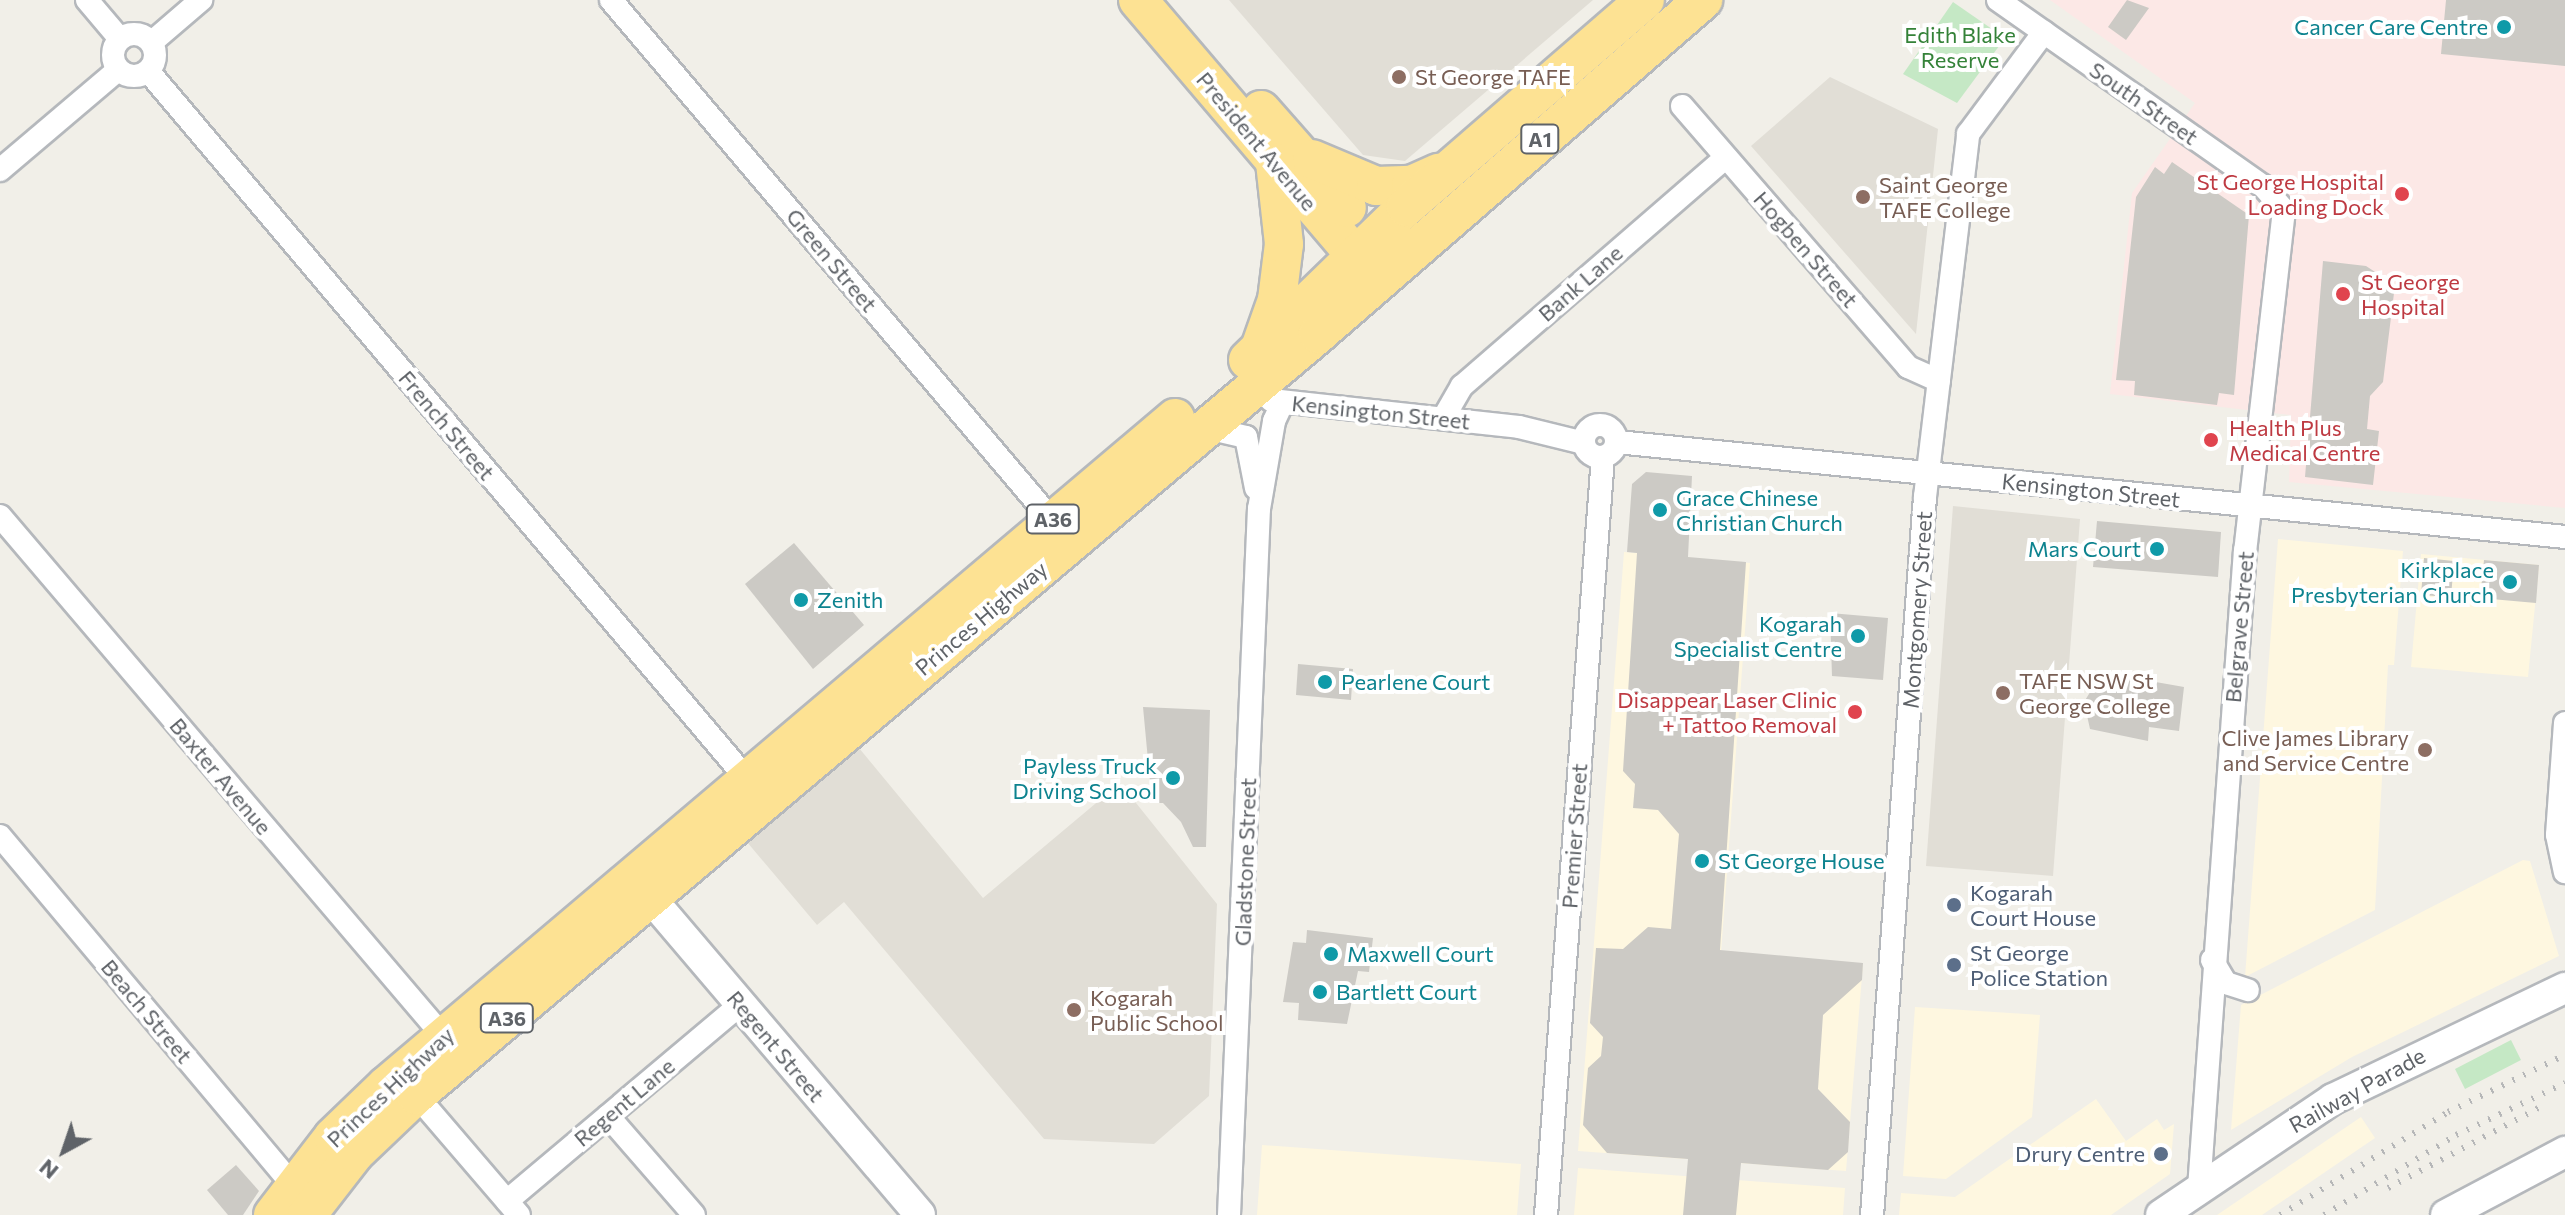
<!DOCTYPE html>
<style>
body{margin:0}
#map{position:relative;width:2565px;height:1215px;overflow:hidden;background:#f1efe8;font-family:Commissioner,sans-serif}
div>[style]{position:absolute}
.commercial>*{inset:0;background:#fef7e0}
.education>*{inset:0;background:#e1ded6}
.medical>*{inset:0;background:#fce8e6}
.green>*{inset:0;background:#c5e8c5}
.building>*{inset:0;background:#cccac5}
.roads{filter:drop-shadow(2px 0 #b5b8bc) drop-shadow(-2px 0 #b5b8bc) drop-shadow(0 2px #b5b8bc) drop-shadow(0 -2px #b5b8bc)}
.street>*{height:22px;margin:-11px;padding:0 11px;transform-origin:11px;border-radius:11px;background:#fff}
.street>.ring{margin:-11px;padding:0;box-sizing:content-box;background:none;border:22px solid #fff;border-radius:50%}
.secondary>*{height:30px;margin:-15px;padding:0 15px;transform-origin:15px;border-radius:15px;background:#fff}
.highway>*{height:38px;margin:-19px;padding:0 19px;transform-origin:19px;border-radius:19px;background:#fde293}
.rail>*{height:6px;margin-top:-3px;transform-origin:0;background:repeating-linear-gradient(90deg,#b6b7b8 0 2px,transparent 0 12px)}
.dots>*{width:22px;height:22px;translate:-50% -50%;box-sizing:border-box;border:4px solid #fff;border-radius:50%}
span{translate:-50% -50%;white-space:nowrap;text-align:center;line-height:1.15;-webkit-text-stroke:8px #fff;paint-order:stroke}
.shield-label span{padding:2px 6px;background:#fff;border:2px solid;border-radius:6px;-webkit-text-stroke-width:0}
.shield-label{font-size:20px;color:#5f6368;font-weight:700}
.culture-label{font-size:22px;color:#0d838f}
.right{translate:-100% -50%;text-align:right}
.left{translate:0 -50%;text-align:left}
.park-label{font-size:22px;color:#348238}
.education-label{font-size:22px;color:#785e54}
.street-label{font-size:22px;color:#5f6368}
.health-label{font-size:22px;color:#be3a42}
.service-label{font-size:22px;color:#4e5e75}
.north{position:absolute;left:24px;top:1111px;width:80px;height:80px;-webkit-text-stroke:6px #fff;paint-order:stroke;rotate:220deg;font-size:22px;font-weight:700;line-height:32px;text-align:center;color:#5f6368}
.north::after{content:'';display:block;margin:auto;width:28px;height:36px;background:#5f6368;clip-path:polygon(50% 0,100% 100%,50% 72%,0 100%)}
</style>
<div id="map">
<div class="commercial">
<i style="clip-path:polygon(2278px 539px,2403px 551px,2394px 665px,2388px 665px,2375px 910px,2245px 977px)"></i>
<i style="clip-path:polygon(1624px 552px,1750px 563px,1721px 953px,1863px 964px,1846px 1171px,1578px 1151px)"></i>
<i style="clip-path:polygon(2421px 554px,2539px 565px,2528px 677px,2411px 667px)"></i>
<i style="clip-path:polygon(2523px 860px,2530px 861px,2559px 956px,2352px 1057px,2231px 1130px,2241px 1005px)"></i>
<i style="clip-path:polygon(1915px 1007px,2040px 1015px,2032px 1117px,1946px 1179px,1903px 1176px)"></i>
<i style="clip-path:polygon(2096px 1099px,2126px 1141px,2157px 1119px,2164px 1130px,2174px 1124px,2170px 1174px,2111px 1215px,1899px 1215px,1901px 1193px,1955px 1197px)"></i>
<i style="clip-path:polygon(2361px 1117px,2375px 1138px,2262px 1215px,2217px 1215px)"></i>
<i style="clip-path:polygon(1262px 1145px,1521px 1164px,1517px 1215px,1257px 1215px)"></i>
<i style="clip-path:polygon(1578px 1168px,1845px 1188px,1843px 1215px,1574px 1215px)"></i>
</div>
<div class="education">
<i style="clip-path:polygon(1229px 0,1593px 0,1405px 161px,1363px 155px)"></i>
<i style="clip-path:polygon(1830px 77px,1938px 129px,1916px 334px,1751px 146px)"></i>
<i style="clip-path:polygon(1953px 506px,2080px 519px,2053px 876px,1926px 866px)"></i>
<i style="clip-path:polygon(859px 748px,983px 898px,1120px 783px,1217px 904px,1209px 1096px,1154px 1144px,1044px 1139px,844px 902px,817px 925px,747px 842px)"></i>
</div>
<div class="medical">
<i style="clip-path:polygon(2050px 0,2565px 0,2565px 508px,2289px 482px,2291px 415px,2110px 394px,2132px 193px,2195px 103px)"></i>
</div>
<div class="green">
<i style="clip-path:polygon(1953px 2px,2005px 38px,1957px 103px,1903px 74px)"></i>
<i style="clip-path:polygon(2511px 1040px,2521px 1060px,2465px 1089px,2455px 1069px)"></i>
</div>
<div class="building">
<i style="clip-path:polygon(2127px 0,2149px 8px,2126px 40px,2108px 27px)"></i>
<i style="clip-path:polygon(2446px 0,2565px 0,2565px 66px,2441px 54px)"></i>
<i style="clip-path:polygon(2172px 162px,2249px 215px,2234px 395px,2219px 393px,2217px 405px,2134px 395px,2135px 381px,2116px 380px,2136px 197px,2155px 167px,2164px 174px)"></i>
<i style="clip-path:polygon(2323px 261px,2366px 266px,2395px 285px,2383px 382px,2370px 396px,2367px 429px,2379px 431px,2373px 485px,2305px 477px)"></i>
<i style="clip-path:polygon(1646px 472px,1692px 476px,1688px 557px,1746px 562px,1720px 950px,1863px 963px,1862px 980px,1823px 1015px,1818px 1089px,1850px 1122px,1848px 1152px,1828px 1170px,1741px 1163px,1736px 1215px,1683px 1215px,1688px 1159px,1607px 1153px,1583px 1125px,1588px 1068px,1601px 1056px,1603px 1037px,1590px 1023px,1596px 948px,1623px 949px,1648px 927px,1671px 929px,1679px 834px,1658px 810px,1633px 808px,1635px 784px,1623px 771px,1637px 553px,1627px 552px,1632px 484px)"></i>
<i style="clip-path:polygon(2097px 521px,2221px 532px,2218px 577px,2093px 567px)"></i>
<i style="clip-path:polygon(794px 543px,864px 625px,813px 669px,745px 584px)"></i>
<i style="clip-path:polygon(2424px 558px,2454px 561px,2451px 597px,2421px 595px)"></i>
<i style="clip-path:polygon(2484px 560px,2539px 565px,2536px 603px,2480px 598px)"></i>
<i style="clip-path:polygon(1830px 613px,1888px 618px,1883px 680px,1832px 676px)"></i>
<i style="clip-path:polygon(1298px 664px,1353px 669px,1351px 700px,1296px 695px)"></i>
<i style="clip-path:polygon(2099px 672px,2184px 687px,2179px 731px,2149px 727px,2148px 741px,2090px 729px,2084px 702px,2092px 689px,2088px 684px)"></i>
<i style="clip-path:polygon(1143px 707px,1210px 710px,1206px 847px,1193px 847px,1181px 822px,1163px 803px,1152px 803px)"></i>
<i style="clip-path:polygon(1307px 930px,1373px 938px,1369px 972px,1358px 971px,1347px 1024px,1298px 1020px,1299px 1003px,1283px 1002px,1293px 942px,1306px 943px)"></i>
<i style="clip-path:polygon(236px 1165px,259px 1191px,243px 1215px,228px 1215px,207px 1190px)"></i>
</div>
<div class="roads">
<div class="street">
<i style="left:87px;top:0;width:51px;rotate:49.8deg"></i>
<i style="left:611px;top:0;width:682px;rotate:49.7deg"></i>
<i style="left:1998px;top:0;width:324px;rotate:35.1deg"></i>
<i style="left:2263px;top:186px;width:32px;rotate:49deg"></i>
<i style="left:2284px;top:210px;width:342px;rotate:96.5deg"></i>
<i style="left:2245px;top:550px;width:640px;rotate:94.12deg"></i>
<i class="ring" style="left:113px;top:34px;width:20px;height:20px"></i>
<i style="left:152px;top:42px;width:65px;rotate:-40.6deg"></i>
<i style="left:148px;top:71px;width:926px;rotate:49.77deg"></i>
<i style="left:1682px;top:106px;width:345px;rotate:49.1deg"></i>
<i style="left:1908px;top:367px;width:34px;rotate:24deg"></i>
<i style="left:0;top:170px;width:155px;rotate:-40.3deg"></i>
<i style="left:1271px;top:400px;width:249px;rotate:6.2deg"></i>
<i style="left:1519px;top:427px;width:67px;rotate:13.8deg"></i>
<i style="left:1444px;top:417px;width:36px;rotate:-60deg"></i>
<i style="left:1462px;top:386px;width:349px;rotate:-40.9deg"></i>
<i class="ring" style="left:1584px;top:425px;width:10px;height:10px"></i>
<i style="left:1207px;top:428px;width:40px;rotate:13deg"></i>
<i style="left:1246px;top:437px;width:52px;rotate:78.9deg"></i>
<i style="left:1617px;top:442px;width:953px;rotate:5.72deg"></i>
<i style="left:0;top:516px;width:683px;rotate:49.57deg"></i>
<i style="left:2565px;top:723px;width:112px;rotate:94.1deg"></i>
<i style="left:2557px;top:835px;width:38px;rotate:78deg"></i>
<i style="left:0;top:836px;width:457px;rotate:50deg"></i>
<i style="left:2212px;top:960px;width:27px;rotate:59deg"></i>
<i style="left:2226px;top:983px;width:23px;rotate:18deg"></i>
<i style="left:416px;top:1095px;width:158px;rotate:49.4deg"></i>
<i style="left:608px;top:1116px;width:131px;rotate:49deg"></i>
<i style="left:507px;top:1201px;width:306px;rotate:-40.1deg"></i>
<i style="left:1229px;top:1215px;width:707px;rotate:-87.57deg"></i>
<i style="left:1259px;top:509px;width:89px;rotate:-80.3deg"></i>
<i style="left:1274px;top:421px;width:21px;rotate:-65deg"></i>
<i style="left:1546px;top:1215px;width:760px;rotate:-85.7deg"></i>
<i style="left:1872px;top:1215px;width:720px;rotate:-85.78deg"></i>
<i style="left:1925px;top:497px;width:366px;rotate:-83.2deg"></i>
<i style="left:1968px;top:134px;width:127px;rotate:-53.3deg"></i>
</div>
<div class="secondary">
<i style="left:636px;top:881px;width:438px;rotate:49.6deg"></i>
<i style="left:2161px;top:1215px;width:207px;rotate:-34deg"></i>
<i style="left:2333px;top:1099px;width:257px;rotate:-25.6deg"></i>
<i style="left:2446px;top:1215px;width:135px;rotate:-27.9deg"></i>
</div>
<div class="highway">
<i style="left:1138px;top:0;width:362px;rotate:49.6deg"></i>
<i style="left:1261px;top:110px;width:130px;rotate:48.7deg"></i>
<i style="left:1312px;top:159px;width:69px;rotate:22.9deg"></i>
<i style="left:1376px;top:186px;width:35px;rotate:-2deg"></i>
<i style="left:1411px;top:185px;width:30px;rotate:-24deg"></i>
<i style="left:1260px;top:348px;width:51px;rotate:-70.5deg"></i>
<i style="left:1277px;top:300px;width:56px;rotate:-82.9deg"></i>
<i style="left:1284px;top:244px;width:82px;rotate:-96.3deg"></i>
<i style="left:1248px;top:360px;width:220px;rotate:-44.1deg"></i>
<i style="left:1406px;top:207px;width:316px;rotate:-40.9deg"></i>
<i style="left:273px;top:1215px;width:98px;rotate:-52.4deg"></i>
<i style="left:333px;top:1137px;width:74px;rotate:-43.9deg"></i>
<i style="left:386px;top:1086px;width:1034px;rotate:-40.25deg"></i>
<i style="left:307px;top:1215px;width:78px;rotate:-52.3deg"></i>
<i style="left:355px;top:1153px;width:84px;rotate:-43.6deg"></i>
<i style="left:416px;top:1095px;width:1180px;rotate:-40.15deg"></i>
<i style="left:1318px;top:334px;width:510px;rotate:-40.94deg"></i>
</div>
</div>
<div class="rail">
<i style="left:2388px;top:1188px;width:177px;rotate:-28deg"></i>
<i style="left:2280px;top:1215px;width:197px;rotate:-31.5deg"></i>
<i style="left:2448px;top:1112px;width:130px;rotate:-26deg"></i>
<i style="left:2324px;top:1215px;width:154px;rotate:-31.2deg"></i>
<i style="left:2456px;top:1135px;width:121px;rotate:-25.5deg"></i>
</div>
<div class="dots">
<i style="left:2504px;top:27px;background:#0f9aa8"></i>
<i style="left:1399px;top:77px;background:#8d6e63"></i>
<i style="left:2402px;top:194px;background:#e0444e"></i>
<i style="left:1863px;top:197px;background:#8d6e63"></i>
<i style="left:2343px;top:294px;background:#e0444e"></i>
<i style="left:2211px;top:440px;background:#e0444e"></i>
<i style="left:1660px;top:510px;background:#0f9aa8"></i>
<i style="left:2157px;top:549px;background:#0f9aa8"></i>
<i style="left:2510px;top:582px;background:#0f9aa8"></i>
<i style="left:801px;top:600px;background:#0f9aa8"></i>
<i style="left:1858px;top:636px;background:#0f9aa8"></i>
<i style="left:1325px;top:682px;background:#0f9aa8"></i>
<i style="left:2003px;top:693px;background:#8d6e63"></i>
<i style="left:1855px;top:712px;background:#e0444e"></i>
<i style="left:2425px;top:750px;background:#8d6e63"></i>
<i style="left:1173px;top:778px;background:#0f9aa8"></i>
<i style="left:1702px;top:861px;background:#0f9aa8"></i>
<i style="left:1954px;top:905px;background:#5c6f8a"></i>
<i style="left:1331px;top:954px;background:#0f9aa8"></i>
<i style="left:1954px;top:965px;background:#5c6f8a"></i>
<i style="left:1320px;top:992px;background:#0f9aa8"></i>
<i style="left:1074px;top:1010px;background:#8d6e63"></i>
<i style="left:2161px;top:1154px;background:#5c6f8a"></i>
</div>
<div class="shield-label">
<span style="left:1540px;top:139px">A1</span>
<span style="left:1053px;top:519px">A36</span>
<span style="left:507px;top:1018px">A36</span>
</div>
<div class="culture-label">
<span class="right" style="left:2488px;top:27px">Cancer Care Centre</span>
<span class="left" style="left:1676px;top:510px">Grace Chinese<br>Christian Church</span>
<span class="right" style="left:2141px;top:549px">Mars Court</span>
<span class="right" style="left:2494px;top:582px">Kirkplace<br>Presbyterian Church</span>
<span class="left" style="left:817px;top:600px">Zenith</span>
<span class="right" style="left:1842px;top:636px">Kogarah<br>Specialist Centre</span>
<span class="left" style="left:1341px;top:682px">Pearlene Court</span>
<span class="right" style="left:1157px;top:778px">Payless Truck<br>Driving School</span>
<span class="left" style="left:1718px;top:861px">St George House</span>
<span class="left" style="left:1347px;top:954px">Maxwell Court</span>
<span class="left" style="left:1336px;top:992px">Bartlett Court</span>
</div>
<div class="park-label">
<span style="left:1960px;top:47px">Edith Blake<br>Reserve</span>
</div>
<div class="education-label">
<span class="left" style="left:1415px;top:77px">St George TAFE</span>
<span class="left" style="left:1879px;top:197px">Saint George<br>TAFE College</span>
<span class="left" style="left:2019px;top:693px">TAFE NSW St<br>George College</span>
<span class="right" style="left:2409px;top:750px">Clive James Library<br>and Service Centre</span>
<span class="left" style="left:1090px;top:1010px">Kogarah<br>Public School</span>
</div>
<div class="street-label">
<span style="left:2144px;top:103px;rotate:35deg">South Street</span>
<span style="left:1257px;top:141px;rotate:50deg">President Avenue</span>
<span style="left:1806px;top:249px;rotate:49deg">Hogben Street</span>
<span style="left:832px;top:260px;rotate:50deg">Green Street</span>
<span style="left:1580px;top:283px;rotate:-41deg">Bank Lane</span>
<span style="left:1381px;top:412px;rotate:6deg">Kensington Street</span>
<span style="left:447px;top:425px;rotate:50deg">French Street</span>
<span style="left:2091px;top:490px;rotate:6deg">Kensington Street</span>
<span style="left:1917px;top:610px;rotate:-86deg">Montgomery Street</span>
<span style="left:981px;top:618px;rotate:-40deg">Princes Highway</span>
<span style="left:2239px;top:627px;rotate:-85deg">Belgrave Street</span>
<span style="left:221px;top:776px;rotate:50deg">Baxter Avenue</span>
<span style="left:1574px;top:836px;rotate:-86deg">Premier Street</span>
<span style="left:1245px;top:862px;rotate:-88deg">Gladstone Street</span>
<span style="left:147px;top:1011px;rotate:50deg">Beach Street</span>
<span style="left:776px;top:1046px;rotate:50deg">Regent Street</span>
<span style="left:390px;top:1087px;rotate:-43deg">Princes Highway</span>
<span style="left:2357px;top:1090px;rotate:-29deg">Railway Parade</span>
<span style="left:624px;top:1102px;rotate:-40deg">Regent Lane</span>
</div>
<div class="health-label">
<span class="right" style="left:2384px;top:194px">St George Hospital<br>Loading Dock</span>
<span class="left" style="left:2361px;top:294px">St George<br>Hospital</span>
<span class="left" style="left:2229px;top:440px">Health Plus<br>Medical Centre</span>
<span class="right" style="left:1837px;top:712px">Disappear Laser Clinic<br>+ Tattoo Removal</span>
</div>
<div class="service-label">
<span class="left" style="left:1970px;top:905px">Kogarah<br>Court House</span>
<span class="left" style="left:1970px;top:965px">St George<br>Police Station</span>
<span class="right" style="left:2145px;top:1154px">Drury Centre</span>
</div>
<div class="north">N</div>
</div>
